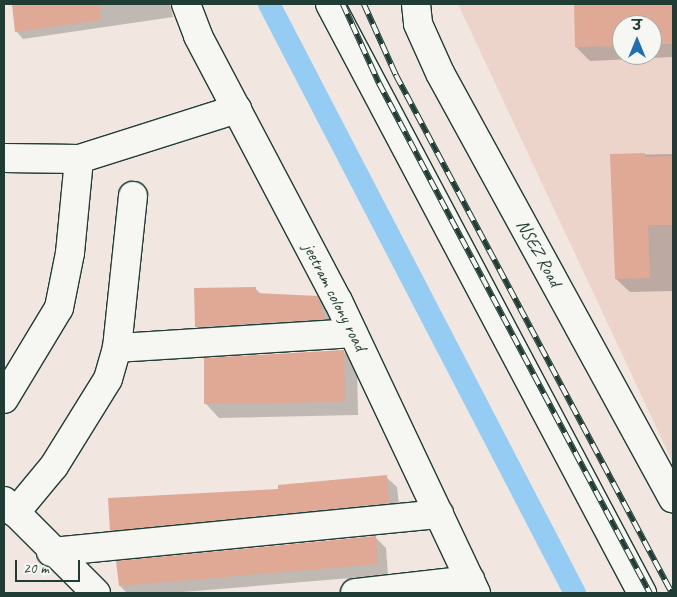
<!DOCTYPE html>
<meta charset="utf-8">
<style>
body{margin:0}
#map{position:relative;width:677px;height:597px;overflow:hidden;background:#f1e7e0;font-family:Caveat,"Playpen Sans Deva",sans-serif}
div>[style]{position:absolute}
.built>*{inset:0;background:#ecd4ca}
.shadow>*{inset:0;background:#0003}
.canal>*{height:22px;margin:-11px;padding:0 11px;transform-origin:11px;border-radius:11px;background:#94ccf3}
.building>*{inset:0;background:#dfa996}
.roads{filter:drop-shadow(1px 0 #1f3d34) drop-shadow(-1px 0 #1f3d34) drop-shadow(0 1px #1f3d34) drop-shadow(0 -1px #1f3d34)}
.minor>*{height:28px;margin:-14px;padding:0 14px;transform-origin:14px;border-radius:14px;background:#f6f6f2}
.rail>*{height:5.5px;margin-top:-2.75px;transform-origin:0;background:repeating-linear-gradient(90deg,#f6f6f2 0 11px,#1f3d34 0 22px);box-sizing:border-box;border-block:1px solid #1f3d34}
span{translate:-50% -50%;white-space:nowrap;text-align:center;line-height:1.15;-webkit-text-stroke:4.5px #f6f6f2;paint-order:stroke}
.street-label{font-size:18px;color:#1f3d34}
.frame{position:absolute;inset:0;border:5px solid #1f3d34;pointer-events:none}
.north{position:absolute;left:612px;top:15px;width:50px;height:50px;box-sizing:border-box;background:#f6f6f2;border:1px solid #a0aca6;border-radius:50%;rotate:0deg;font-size:14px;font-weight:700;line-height:20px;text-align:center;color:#1f3d34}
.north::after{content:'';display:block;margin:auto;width:18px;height:22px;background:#1f6fb2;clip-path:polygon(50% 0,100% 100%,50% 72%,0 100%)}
.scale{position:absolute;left:15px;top:560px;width:65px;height:22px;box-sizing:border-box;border:2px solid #1f3d34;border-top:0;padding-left:6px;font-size:15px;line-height:18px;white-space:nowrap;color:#1f3d34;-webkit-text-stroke:4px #f6f6f2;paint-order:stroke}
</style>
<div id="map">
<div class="built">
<i style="clip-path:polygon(evenodd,458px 4px,673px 4px,673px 463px,458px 4px,622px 25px,652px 25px,652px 55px,622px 55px,622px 25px)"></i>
</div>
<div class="shadow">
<i style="clip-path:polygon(13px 4px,170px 4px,173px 17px,23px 39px,16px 31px)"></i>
<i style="clip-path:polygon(evenodd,575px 4px,673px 4px,673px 57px,590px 61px,576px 47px,575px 4px,622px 25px,652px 25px,652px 55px,622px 55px,622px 25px)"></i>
<i style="clip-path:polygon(673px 154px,673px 291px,630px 292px,616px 279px,611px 155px)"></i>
<i style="clip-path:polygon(256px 289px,262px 295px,317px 297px,327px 307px,334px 328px,206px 336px,196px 327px)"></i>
<i style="clip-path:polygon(343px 351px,357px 364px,358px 415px,219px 418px,206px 404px)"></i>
<i style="clip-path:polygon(386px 477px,397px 487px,400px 514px,122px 541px,111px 530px,280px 491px)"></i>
<i style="clip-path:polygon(375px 537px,386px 548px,388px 575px,171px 593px,127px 593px,120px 586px)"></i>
</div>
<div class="canal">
<i style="left:269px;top:4px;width:664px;rotate:62.55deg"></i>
</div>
<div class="building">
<i style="clip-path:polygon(12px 4px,99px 4px,101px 20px,15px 32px)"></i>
<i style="clip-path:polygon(574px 4px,673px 4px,673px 44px,652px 44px,652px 25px,622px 25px,622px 46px,575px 47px)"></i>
<i style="clip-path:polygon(645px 153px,645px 157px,673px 156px,673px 225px,648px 225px,650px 278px,615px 279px,610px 154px)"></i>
<i style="clip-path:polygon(256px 287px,256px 293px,318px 296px,325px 319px,195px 327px,194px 288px)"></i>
<i style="clip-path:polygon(344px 350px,345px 402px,204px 404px,204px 358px)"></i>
<i style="clip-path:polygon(387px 475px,389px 503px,110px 531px,108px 498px,278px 489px,278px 485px)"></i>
<i style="clip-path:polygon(376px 536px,378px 564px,119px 586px,116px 561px)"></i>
</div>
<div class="roads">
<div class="minor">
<i style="left:186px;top:4px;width:34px;rotate:69deg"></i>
<i style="left:198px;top:36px;width:300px;rotate:62.2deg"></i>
<i style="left:338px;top:301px;width:323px;rotate:64.7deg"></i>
<i style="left:330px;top:4px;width:667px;rotate:62.09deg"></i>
<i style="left:416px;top:4px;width:20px;rotate:84deg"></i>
<i style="left:418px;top:24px;width:54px;rotate:65.8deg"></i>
<i style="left:440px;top:73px;width:485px;rotate:61.3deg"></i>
<i style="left:4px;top:158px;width:75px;rotate:0.8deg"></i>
<i style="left:79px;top:159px;width:166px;rotate:-17.6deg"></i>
<i style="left:117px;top:348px;width:236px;rotate:-3.6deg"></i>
<i style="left:4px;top:399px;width:106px;rotate:-58.9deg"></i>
<i style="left:59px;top:308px;width:56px;rotate:-78.7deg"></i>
<i style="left:70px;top:253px;width:94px;rotate:-84.5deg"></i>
<i style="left:4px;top:501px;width:130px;rotate:45deg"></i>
<i style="left:15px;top:513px;width:61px;rotate:-50.3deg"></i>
<i style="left:54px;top:466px;width:102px;rotate:-58.2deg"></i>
<i style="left:108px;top:379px;width:32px;rotate:-74deg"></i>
<i style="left:117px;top:348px;width:153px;rotate:-84deg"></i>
<i style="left:51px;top:552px;width:390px;rotate:-5.6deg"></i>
<i style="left:355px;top:593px;width:116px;rotate:-6.4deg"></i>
</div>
</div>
<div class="rail">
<i style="left:343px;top:4px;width:87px;rotate:65.5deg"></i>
<i style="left:379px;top:83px;width:578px;rotate:62.02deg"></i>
<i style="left:364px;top:4px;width:78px;rotate:65.7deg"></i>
<i style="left:396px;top:75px;width:587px;rotate:61.95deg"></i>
</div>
<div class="street-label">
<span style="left:539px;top:253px;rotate:61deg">NSEZ Road</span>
<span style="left:335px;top:297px;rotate:63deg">jeetram colony road</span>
</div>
<div class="frame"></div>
<div class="north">उ</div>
<div class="scale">20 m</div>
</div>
